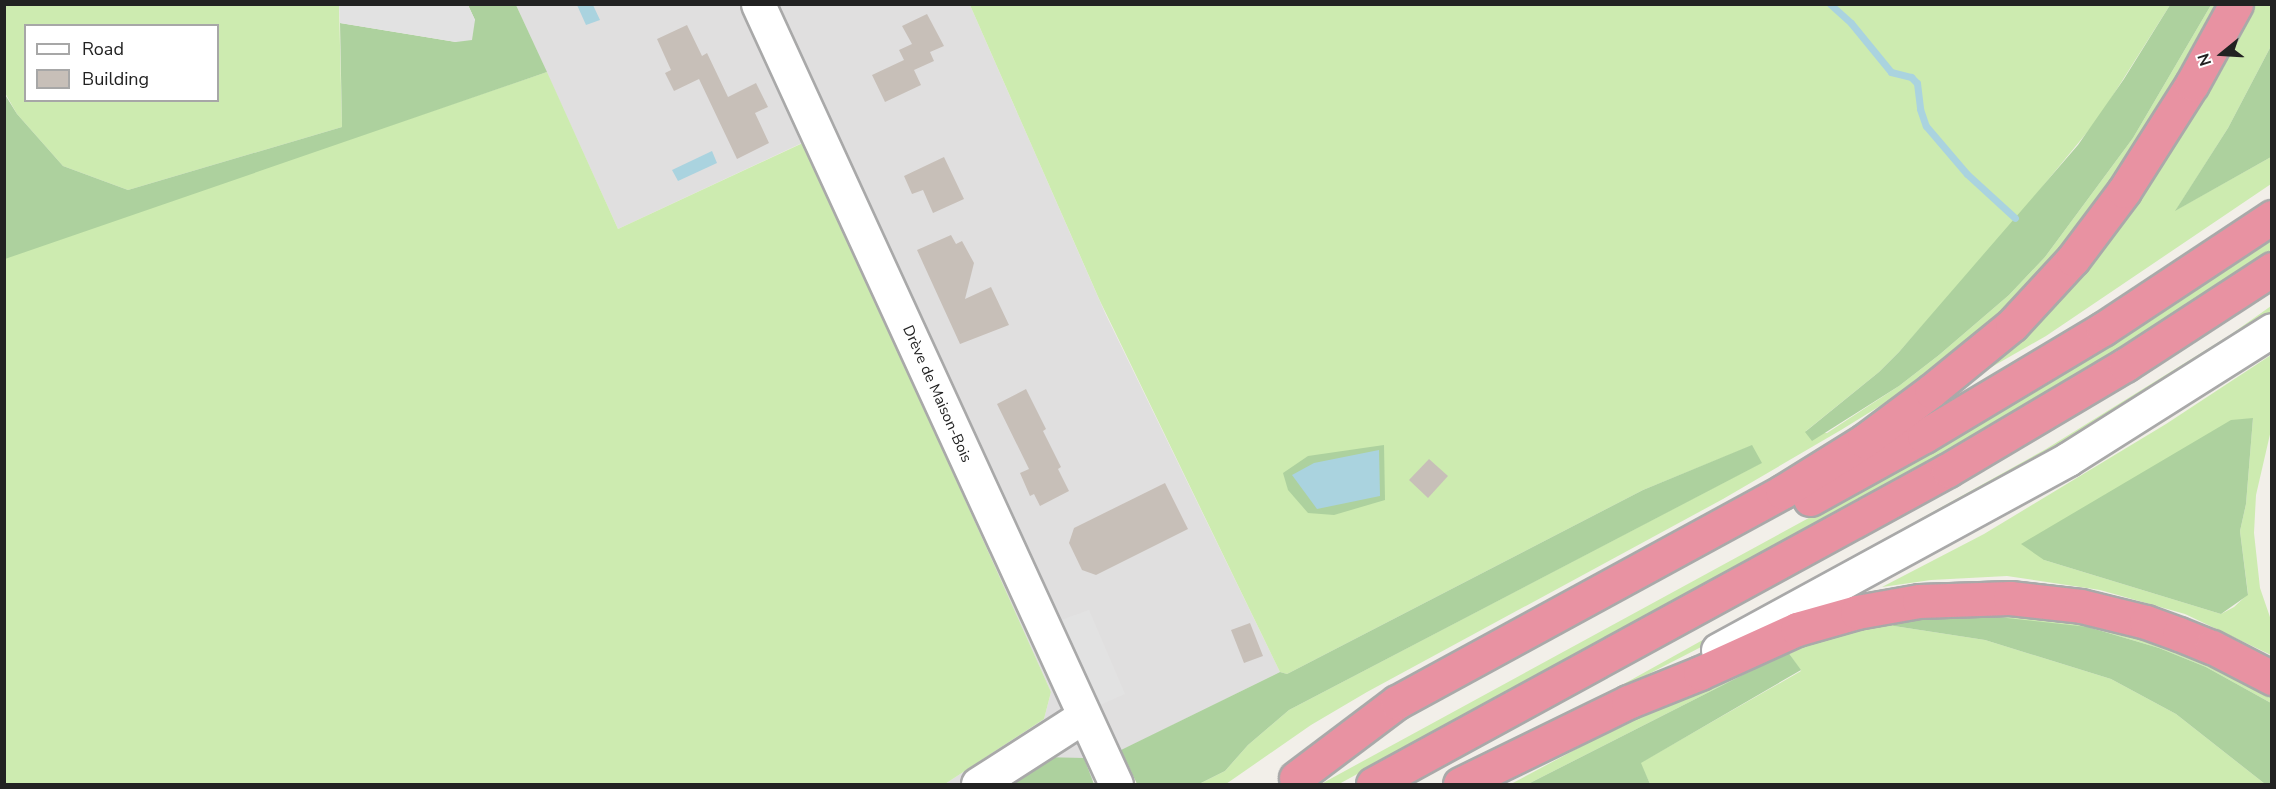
<!DOCTYPE html>
<meta charset="utf-8">
<style>
body{margin:0}
#map{position:relative;width:2276px;height:789px;overflow:hidden;background:#f2efe9;font-family:"Nunito Sans",sans-serif}
div>[style]{position:absolute}
.residential>*{inset:0;background:#e0dfdf}
.grass>*{inset:0;background:#cdebb0}
.forest>*{inset:0;background:#add19e}
.parking>*{inset:0;background:#e2e2e2}
.water>*{inset:0;background:#aad3df}
.stream>*{height:7px;margin:-3.5px;padding:0 3.5px;transform-origin:3.5px;border-radius:3.5px;background:#aad3df}
.building>*{inset:0;background:#c7bfb8}
.roads{filter:drop-shadow(2px 0 #a9a9a9) drop-shadow(-2px 0 #a9a9a9) drop-shadow(0 2px #a9a9a9) drop-shadow(0 -2px #a9a9a9)}
.minor>*{height:33px;margin:-16.5px;padding:0 16.5px;transform-origin:16.5px;border-radius:16.5px;background:#fff}
.highway>*{height:33px;margin:-16.5px;padding:0 16.5px;transform-origin:16.5px;border-radius:16.5px;background:#e892a2}
span{translate:-50% -50%;white-space:nowrap;text-align:center;line-height:1.15;-webkit-text-stroke:4.5px #fff;paint-order:stroke}
.street-label{font-size:15px;color:#222}
.frame{position:absolute;inset:0;border:6px solid #222;pointer-events:none}
.legend{position:absolute;left:24px;top:24px;width:195px;height:78px;box-sizing:border-box;background:#fff;border:2px solid #a7a7a7;margin:0;padding:8px 10px;list-style:none;font-size:18px;color:#222}
.legend li{display:flex;align-items:center;gap:12px;height:30px}
.legend b{width:30px;border:2px solid #a7a7a7}
.north{position:absolute;left:2192px;top:24px;width:60px;height:60px;-webkit-text-stroke:4px #fff;paint-order:stroke;rotate:252deg;font-size:16px;font-weight:700;line-height:24px;text-align:center;color:#222}
.north::after{content:'';display:block;margin:auto;width:21px;height:27px;background:#222;clip-path:polygon(50% 0,100% 100%,50% 72%,0 100%)}
</style>
<div id="map">
<div class="residential">
<i style="clip-path:polygon(516px 5px,970px 5px,1106px 315px,1280px 672px,1122px 750px,1127px 763px,1092px 780px,1084px 758px,1000px 784px,945px 784px,1044px 719px,1051px 692px,804px 142px,618px 229px)"></i>
</div>
<div class="grass">
<i style="clip-path:polygon(evenodd,5px 5px,339px 5px,342px 127px,128px 190px,63px 166px,17px 114px,5px 93px,5px 5px,26px 26px,218px 26px,218px 100px,26px 100px,26px 26px)"></i>
<i style="clip-path:polygon(970px 5px,2170px 5px,2098px 119px,2001px 237px,1899px 352px,1879px 372px,1806px 431px,1827px 433px,1899px 386px,1939px 355px,2009px 295px,2045px 257px,2133px 138px,2211px 5px,2218px 5px,2165px 104px,2073px 236px,1997px 317px,1888px 401px,1841px 430px,1723px 499px,1367px 692px,1311px 725px,1226px 784px,1199px 784px,1225px 771px,1248px 745px,1289px 710px,1761px 463px,1751px 446px,1643px 490px,1287px 674px,1280px 672px,1100px 301px)"></i>
<i style="clip-path:polygon(2253px 5px,2271px 5px,2271px 46px,2228px 128px,2176px 210px,2271px 157px,2271px 184px,2046px 336px,1962px 384px,2059px 296px,2116px 230px,2208px 88px)"></i>
<i style="clip-path:polygon(547px 72px,618px 229px,805px 142px,1051px 692px,1044px 719px,945px 784px,5px 784px,4px 257px)"></i>
<i style="clip-path:polygon(2271px 237px,2271px 250px,2229px 279px,2117px 352px,1931px 461px,1339px 784px,1321px 784px,1928px 453px,2133px 329px)"></i>
<i style="clip-path:polygon(2271px 306px,2271px 318px,2193px 370px,1705px 645px,1559px 720px,2046px 449px,2230px 335px)"></i>
<i style="clip-path:polygon(evenodd,2271px 355px,2271px 430px,2256px 495px,2254px 533px,2260px 588px,2271px 620px,2271px 655px,2185px 614px,2100px 590px,2007px 576px,1931px 580px,1882px 587px,1984px 534px,2166px 424px,2271px 355px,2253px 418px,2246px 504px,2240px 531px,2248px 594px,2234px 607px,2221px 614px,2044px 560px,2253px 418px)"></i>
<i style="clip-path:polygon(1999px 608px,2142px 632px,2271px 691px,2271px 703px,2206px 667px,2159px 648px,2088px 627px,1894px 626px,1985px 640px,2111px 679px,2176px 714px,2265px 784px,1650px 784px,1640px 763px,1801px 671px,1788px 652px,1528px 784px,1511px 784px,1627px 722px,1785px 646px,1859px 623px)"></i>
</div>
<div class="forest">
<i style="clip-path:polygon(468px 5px,516px 5px,547px 72px,5px 259px,4px 93px,17px 114px,63px 166px,128px 190px,342px 127px,340px 23px,456px 42px,475px 20px)"></i>
<i style="clip-path:polygon(2170px 5px,2211px 5px,2133px 138px,2045px 257px,2009px 295px,1939px 355px,1899px 386px,1812px 441px,1805px 432px,1879px 372px,1899px 352px,2078px 145px,2124px 79px)"></i>
<i style="clip-path:polygon(2271px 46px,2271px 157px,2175px 211px,2228px 128px)"></i>
<i style="clip-path:polygon(2253px 418px,2246px 504px,2240px 531px,2248px 595px,2221px 614px,2044px 560px,2021px 544px,2231px 420px)"></i>
<i style="clip-path:polygon(1384px 445px,1385px 500px,1334px 515px,1308px 513px,1288px 490px,1283px 473px,1308px 456px)"></i>
<i style="clip-path:polygon(1752px 445px,1762px 463px,1289px 710px,1248px 745px,1225px 771px,1199px 784px,1137px 784px,1121px 750px,1280px 672px,1287px 674px,1643px 490px)"></i>
<i style="clip-path:polygon(1980px 615px,2088px 627px,2159px 648px,2206px 667px,2271px 703px,2271px 784px,2265px 784px,2176px 714px,2111px 679px,1985px 640px,1894px 626px,1885px 619px)"></i>
<i style="clip-path:polygon(1788px 652px,1801px 670px,1641px 763px,1650px 784px,1528px 784px)"></i>
<i style="clip-path:polygon(1041px 757px,1084px 758px,1094px 784px,1000px 784px)"></i>
</div>
<div class="parking">
<i style="clip-path:polygon(339px 5px,468px 5px,475px 20px,472px 40px,456px 42px,340px 23px)"></i>
<i style="clip-path:polygon(1089px 610px,1125px 694px,1098px 706px,1061px 620px)"></i>
</div>
<div class="water">
<i style="clip-path:polygon(577px 5px,593px 5px,600px 20px,586px 25px)"></i>
<i style="clip-path:polygon(712px 151px,717px 163px,678px 181px,672px 170px)"></i>
<i style="clip-path:polygon(1379px 450px,1380px 496px,1317px 509px,1292px 475px,1314px 463px)"></i>
</div>
<div class="stream">
<i style="left:1830px;top:4px;width:28px;rotate:42deg"></i>
<i style="left:1851px;top:23px;width:63px;rotate:50.8deg"></i>
<i style="left:1891px;top:72px;width:21px;rotate:14deg"></i>
<i style="left:1911px;top:77px;width:8px;rotate:45deg"></i>
<i style="left:1917px;top:83px;width:26px;rotate:83deg"></i>
<i style="left:1920px;top:109px;width:18px;rotate:71deg"></i>
<i style="left:1926px;top:126px;width:63px;rotate:49.5deg"></i>
<i style="left:1967px;top:174px;width:65px;rotate:42.5deg"></i>
</div>
<div class="building">
<i style="clip-path:polygon(927px 14px,944px 46px,930px 52px,934px 61px,914px 70px,921px 85px,885px 102px,872px 75px,904px 60px,899px 50px,912px 44px,902px 26px)"></i>
<i style="clip-path:polygon(687px 25px,702px 56px,707px 53px,728px 97px,756px 83px,768px 107px,755px 113px,769px 143px,737px 159px,699px 79px,674px 91px,665px 73px,671px 70px,657px 39px)"></i>
<i style="clip-path:polygon(944px 157px,964px 199px,933px 213px,923px 190px,912px 194px,904px 176px)"></i>
<i style="clip-path:polygon(951px 235px,956px 244px,962px 241px,974px 263px,965px 299px,991px 287px,1009px 325px,960px 344px,917px 250px)"></i>
<i style="clip-path:polygon(1026px 389px,1046px 429px,1043px 431px,1061px 467px,1058px 469px,1069px 491px,1040px 506px,1034px 494px,1030px 496px,1020px 473px,1029px 469px,997px 404px)"></i>
<i style="clip-path:polygon(1429px 459px,1448px 476px,1428px 498px,1409px 480px)"></i>
<i style="clip-path:polygon(1165px 483px,1188px 529px,1096px 575px,1082px 570px,1069px 543px,1074px 528px)"></i>
<i style="clip-path:polygon(1250px 623px,1263px 656px,1244px 663px,1231px 630px)"></i>
</div>
<div class="roads">
<div class="minor">
<i style="left:758px;top:4px;width:858px;rotate:65.35deg"></i>
<i style="left:1718px;top:650px;width:399px;rotate:-28.6deg"></i>
<i style="left:2068px;top:459px;width:241px;rotate:-32.3deg"></i>
<i style="left:978px;top:784px;width:126px;rotate:-32.7deg"></i>
</div>
<div class="highway">
<i style="left:1810px;top:499px;width:130px;rotate:-28.9deg"></i>
<i style="left:1924px;top:436px;width:209px;rotate:-30.9deg"></i>
<i style="left:2103px;top:329px;width:203px;rotate:-33.5deg"></i>
<i style="left:1296px;top:778px;width:126px;rotate:-37deg"></i>
<i style="left:1397px;top:702px;width:439px;rotate:-28.6deg"></i>
<i style="left:1782px;top:492px;width:97px;rotate:-31.9deg"></i>
<i style="left:1864px;top:441px;width:84px;rotate:-36.7deg"></i>
<i style="left:1931px;top:391px;width:104px;rotate:-39.2deg"></i>
<i style="left:2012px;top:325px;width:90px;rotate:-47.3deg"></i>
<i style="left:2073px;top:259px;width:85px;rotate:-53.1deg"></i>
<i style="left:2124px;top:191px;width:127px;rotate:-57.6deg"></i>
<i style="left:2192px;top:84px;width:91px;rotate:-61.2deg"></i>
<i style="left:1373px;top:784px;width:655px;rotate:-28.64deg"></i>
<i style="left:1948px;top:470px;width:206px;rotate:-30.7deg"></i>
<i style="left:2125px;top:365px;width:176px;rotate:-33.1deg"></i>
<i style="left:1460px;top:784px;width:187px;rotate:-26deg"></i>
<i style="left:1628px;top:702px;width:78px;rotate:-21.9deg"></i>
<i style="left:1700px;top:673px;width:107px;rotate:-24.4deg"></i>
<i style="left:1797px;top:629px;width:62px;rotate:-15.8deg"></i>
<i style="left:1857px;top:612px;width:63px;rotate:-10.1deg"></i>
<i style="left:1919px;top:601px;width:91px;rotate:-1.9deg"></i>
<i style="left:2010px;top:598px;width:71px;rotate:6.4deg"></i>
<i style="left:2081px;top:606px;width:67px;rotate:13.8deg"></i>
<i style="left:2146px;top:622px;width:35px;rotate:20deg"></i>
<i style="left:2179px;top:634px;width:35px;rotate:22deg"></i>
<i style="left:2212px;top:647px;width:68px;rotate:27.3deg"></i>
</div>
</div>
<div class="street-label">
<span style="left:937px;top:394px;rotate:66deg">Drève de Maison-Bois</span>
</div>
<div class="frame"></div>
<ul class="legend">
<li><b style="height:8px;background:#fff"></b>Road</li>
<li><b style="height:16px;background:#c7bfb8"></b>Building</li>
</ul>
<div class="north">N</div>
</div>
